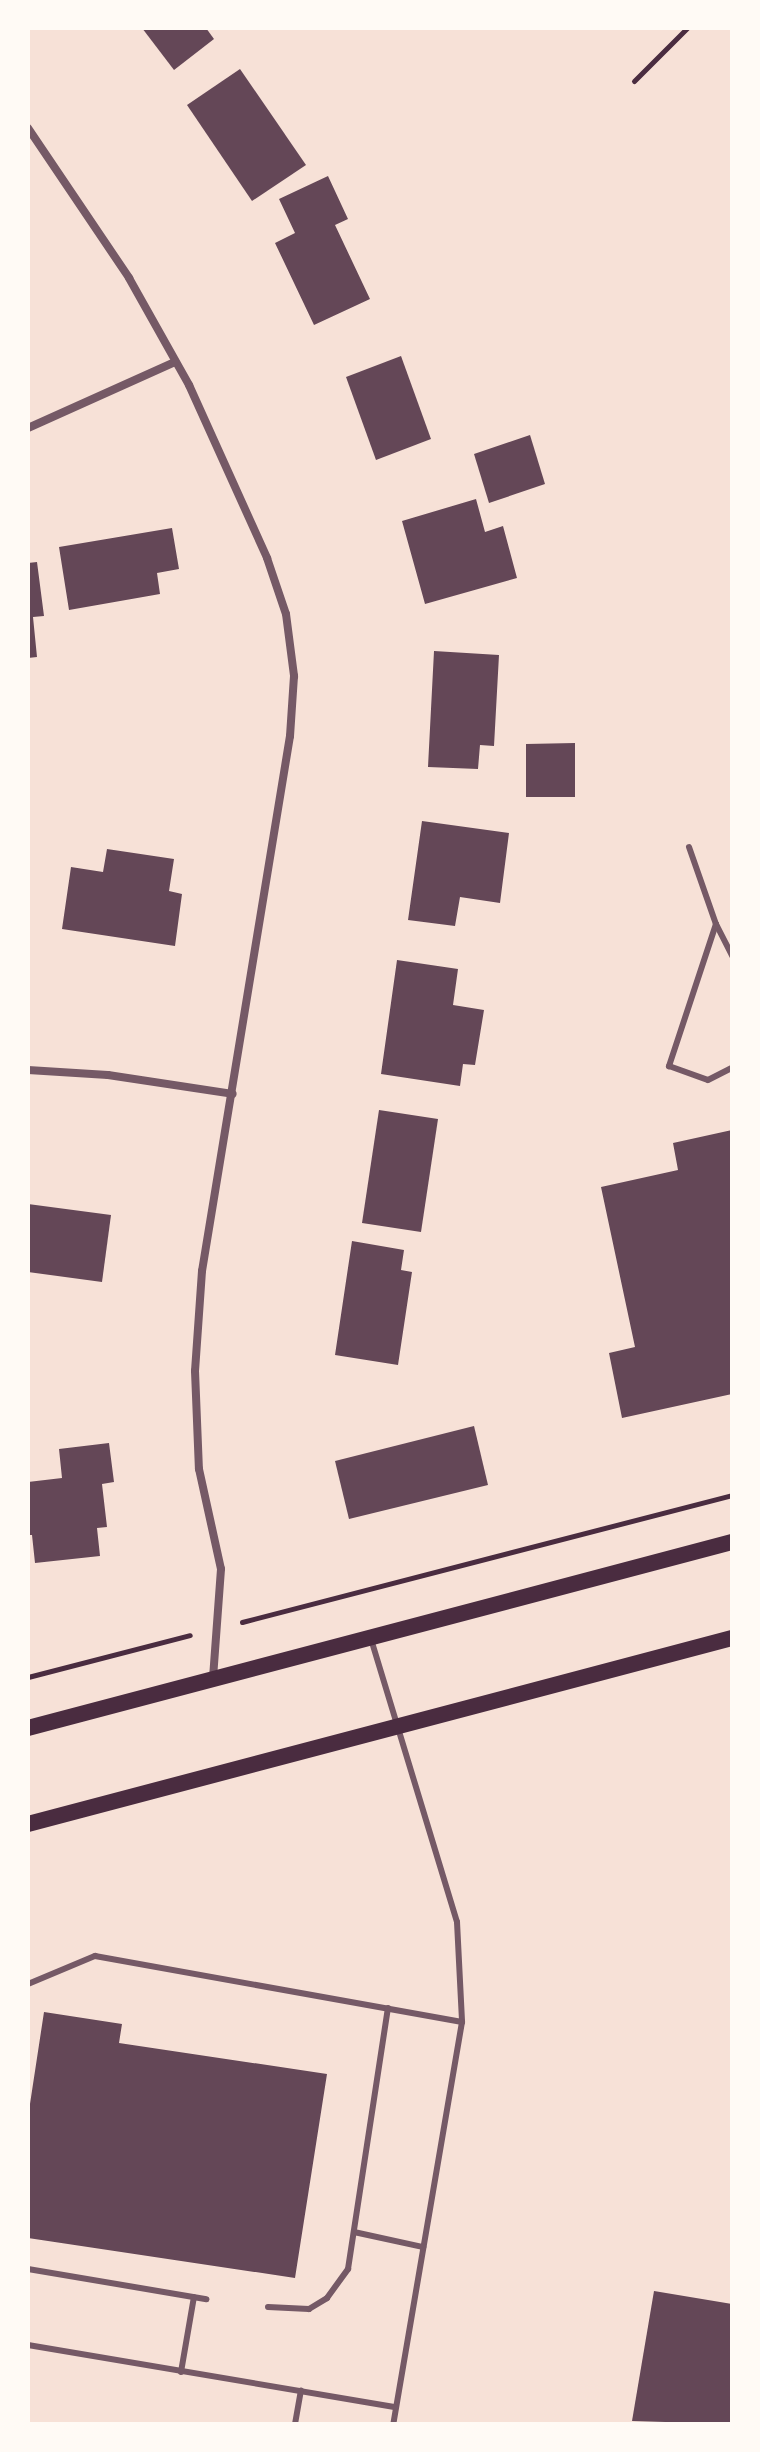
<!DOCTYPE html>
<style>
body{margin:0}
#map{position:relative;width:760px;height:2452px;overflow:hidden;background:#f7e1d7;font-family:Commissioner,sans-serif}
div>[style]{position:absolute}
.building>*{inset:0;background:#644757}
.path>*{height:5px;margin:-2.5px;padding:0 2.5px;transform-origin:2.5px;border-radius:2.5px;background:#4a2c40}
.service>*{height:6px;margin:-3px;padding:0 3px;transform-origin:3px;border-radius:3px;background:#755966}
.minor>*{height:8px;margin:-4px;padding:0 4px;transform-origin:4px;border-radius:4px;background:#755966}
.secondary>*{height:16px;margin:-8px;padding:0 8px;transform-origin:8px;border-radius:8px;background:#4a2c40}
span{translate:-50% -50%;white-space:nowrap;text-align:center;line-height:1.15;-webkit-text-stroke:6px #fffaf5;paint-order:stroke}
.frame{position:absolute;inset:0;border:30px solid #fffaf5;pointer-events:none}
</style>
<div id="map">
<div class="building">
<i style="clip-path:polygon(142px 28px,206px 28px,214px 39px,174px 70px)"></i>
<i style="clip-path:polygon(240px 69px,306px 165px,252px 201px,187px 105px)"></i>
<i style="clip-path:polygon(328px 176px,348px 219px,335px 225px,370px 299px,314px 325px,275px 243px,295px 233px,279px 199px)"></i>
<i style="clip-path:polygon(401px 356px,431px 439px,376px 460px,346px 377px)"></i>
<i style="clip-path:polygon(530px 435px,545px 484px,489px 503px,474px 454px)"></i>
<i style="clip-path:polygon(476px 499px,485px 532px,503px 526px,517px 578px,425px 604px,402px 521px)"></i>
<i style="clip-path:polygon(172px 528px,179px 569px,157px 573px,160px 594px,69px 610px,59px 547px)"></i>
<i style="clip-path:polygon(37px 562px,44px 616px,33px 617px,37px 657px,28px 658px,28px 563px)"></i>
<i style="clip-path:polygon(434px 651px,499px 655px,494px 746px,480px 745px,478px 769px,428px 767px)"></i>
<i style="clip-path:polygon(575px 743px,575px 797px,526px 797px,526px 744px)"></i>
<i style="clip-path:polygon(422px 821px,509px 833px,500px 903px,460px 897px,455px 926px,408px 920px)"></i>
<i style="clip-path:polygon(107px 849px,174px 859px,169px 891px,182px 894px,175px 946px,62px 929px,71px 867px,103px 872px)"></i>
<i style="clip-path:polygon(397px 960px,458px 969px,453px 1005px,484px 1010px,475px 1065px,463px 1064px,460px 1086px,381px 1074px)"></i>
<i style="clip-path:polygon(379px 1110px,438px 1119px,421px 1232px,362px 1223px)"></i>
<i style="clip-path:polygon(732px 1130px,732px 1394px,622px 1418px,609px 1353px,635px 1347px,601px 1187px,678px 1170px,673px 1143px)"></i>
<i style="clip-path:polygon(28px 1204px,111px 1215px,102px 1282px,28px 1272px)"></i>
<i style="clip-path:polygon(352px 1241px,404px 1250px,401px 1270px,412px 1272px,398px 1365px,335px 1355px)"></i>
<i style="clip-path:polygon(474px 1426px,488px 1485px,349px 1519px,335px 1461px)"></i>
<i style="clip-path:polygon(109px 1443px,114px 1482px,102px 1484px,107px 1527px,97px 1528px,100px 1556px,35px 1563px,32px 1535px,28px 1535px,28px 1482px,62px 1478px,59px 1449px)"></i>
<i style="clip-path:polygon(44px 2012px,122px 2024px,119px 2043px,327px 2074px,295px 2278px,28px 2238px,28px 2117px)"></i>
<i style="clip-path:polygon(654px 2291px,732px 2304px,732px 2424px,632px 2421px)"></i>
</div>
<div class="path">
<i style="left:634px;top:81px;width:75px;rotate:-45deg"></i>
<i style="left:242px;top:1622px;width:506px;rotate:-14.53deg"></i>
<i style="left:28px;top:1677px;width:167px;rotate:-14.5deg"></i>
</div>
<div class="service">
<i style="left:689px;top:847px;width:82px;rotate:70.7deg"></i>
<i style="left:716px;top:924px;width:36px;rotate:63deg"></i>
<i style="left:716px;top:924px;width:150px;rotate:108.3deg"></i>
<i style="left:669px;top:1066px;width:41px;rotate:19.7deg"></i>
<i style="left:708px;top:1080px;width:27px;rotate:-27deg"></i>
<i style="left:371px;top:1639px;width:296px;rotate:73.1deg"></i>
<i style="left:457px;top:1922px;width:100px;rotate:87.1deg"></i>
<i style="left:462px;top:2022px;width:408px;rotate:99.7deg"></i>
<i style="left:28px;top:1984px;width:73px;rotate:-22.7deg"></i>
<i style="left:95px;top:1956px;width:373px;rotate:10.2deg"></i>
<i style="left:354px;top:2232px;width:71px;rotate:12.3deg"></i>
<i style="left:28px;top:2269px;width:181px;rotate:9.6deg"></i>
<i style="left:268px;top:2307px;width:41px;rotate:2.8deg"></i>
<i style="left:309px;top:2309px;width:21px;rotate:-31deg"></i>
<i style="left:327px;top:2298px;width:36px;rotate:-54deg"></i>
<i style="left:348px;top:2269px;width:264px;rotate:-81.3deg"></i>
<i style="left:28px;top:2345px;width:373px;rotate:9.6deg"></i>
<i style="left:181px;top:2372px;width:76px;rotate:-80.2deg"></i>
<i style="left:295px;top:2424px;width:34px;rotate:-80deg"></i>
</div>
<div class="minor">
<i style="left:28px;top:128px;width:181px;rotate:56deg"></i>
<i style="left:129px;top:278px;width:123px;rotate:60.7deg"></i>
<i style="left:189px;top:385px;width:190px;rotate:65.7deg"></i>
<i style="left:267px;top:558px;width:59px;rotate:71.3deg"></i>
<i style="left:286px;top:614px;width:63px;rotate:82.6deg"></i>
<i style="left:294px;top:676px;width:60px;rotate:93.8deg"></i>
<i style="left:290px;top:736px;width:542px;rotate:99.34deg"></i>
<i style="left:202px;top:1271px;width:100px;rotate:94deg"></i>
<i style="left:195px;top:1371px;width:98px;rotate:87.7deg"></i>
<i style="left:199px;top:1469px;width:102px;rotate:77.6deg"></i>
<i style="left:221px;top:1569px;width:109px;rotate:94.2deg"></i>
<i style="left:28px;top:428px;width:161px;rotate:-24.2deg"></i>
<i style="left:28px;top:1070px;width:80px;rotate:3.6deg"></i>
<i style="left:108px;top:1075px;width:126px;rotate:8.6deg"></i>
</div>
<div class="secondary">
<i style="left:28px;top:1728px;width:728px;rotate:-14.8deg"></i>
<i style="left:28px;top:1824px;width:728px;rotate:-14.8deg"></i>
</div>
<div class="frame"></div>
</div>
